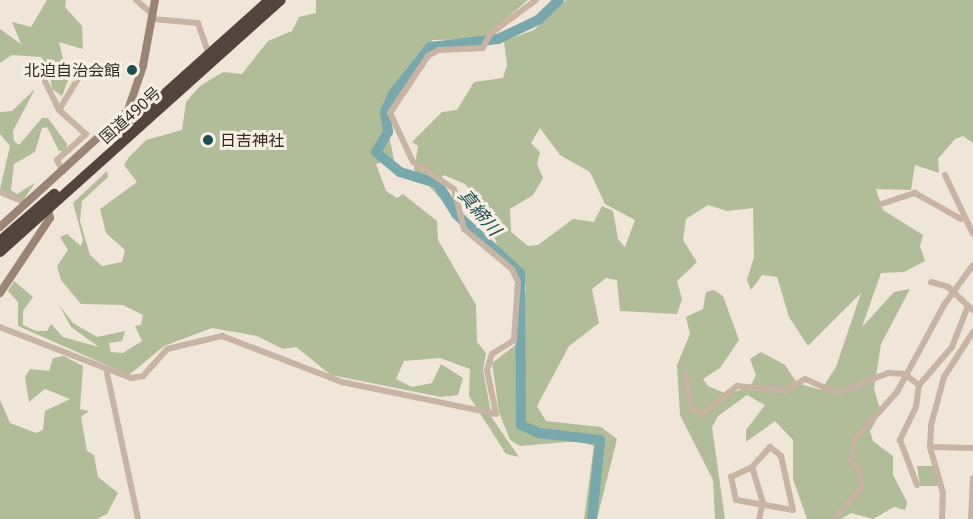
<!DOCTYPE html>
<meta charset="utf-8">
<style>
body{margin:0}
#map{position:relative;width:973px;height:519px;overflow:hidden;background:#efe5d8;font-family:"Noto Sans","Noto Sans JP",sans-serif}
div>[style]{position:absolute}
.green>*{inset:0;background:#b1bd99}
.river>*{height:10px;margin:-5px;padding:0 5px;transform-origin:5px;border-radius:5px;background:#78a8ab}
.street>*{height:6px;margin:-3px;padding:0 3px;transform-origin:3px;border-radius:3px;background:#c7b4a5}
.secondary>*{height:8px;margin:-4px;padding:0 4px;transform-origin:4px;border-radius:4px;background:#9a8476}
.highway>*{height:10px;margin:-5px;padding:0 5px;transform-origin:5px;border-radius:5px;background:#53443d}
.dots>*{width:16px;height:16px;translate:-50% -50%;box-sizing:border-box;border:3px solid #f8efe4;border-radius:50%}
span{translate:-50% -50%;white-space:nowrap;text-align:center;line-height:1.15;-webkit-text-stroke:6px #f8efe4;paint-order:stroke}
.poi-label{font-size:16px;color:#332a26}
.right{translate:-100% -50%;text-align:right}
.left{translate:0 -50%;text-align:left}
.street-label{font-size:16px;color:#332a26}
.water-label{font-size:18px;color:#1d4e52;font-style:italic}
</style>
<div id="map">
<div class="green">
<i style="clip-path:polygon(47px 0,66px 0,65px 7px,82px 26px,83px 49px,59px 42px,63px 59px,73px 67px,62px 96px,52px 89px,49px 67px,41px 57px,12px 55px,0 63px,0 29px,21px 44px,12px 22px,31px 27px)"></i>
<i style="clip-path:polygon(316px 0,528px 0,482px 39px,433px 40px,421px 51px,383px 106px,394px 160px,376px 164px,386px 191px,397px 198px,403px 194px,437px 221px,438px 240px,476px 305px,477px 342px,486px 353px,483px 370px,492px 418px,519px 457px,506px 454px,469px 396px,470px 369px,440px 358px,404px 361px,396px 379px,412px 387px,432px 383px,441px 364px,463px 378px,458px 395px,441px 397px,331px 375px,296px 347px,283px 349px,257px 336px,212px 328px,164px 346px,129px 375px,18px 326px,18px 302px,8px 291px,14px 281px,33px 297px,23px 311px,23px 325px,36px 331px,47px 331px,51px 324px,63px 337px,99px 347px,71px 327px,59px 305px,73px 323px,97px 337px,125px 331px,122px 341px,109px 343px,111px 352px,123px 353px,142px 341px,135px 326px,141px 325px,143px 315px,123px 305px,81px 304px,61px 280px,57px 266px,68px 250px,60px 237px,67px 234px,81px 246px,83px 240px,73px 203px,107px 171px,108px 177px,82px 201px,80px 221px,90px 255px,102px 266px,122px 262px,125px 250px,106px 233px,100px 209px,137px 182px,124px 165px,129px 157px,146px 140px,182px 130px,186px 102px,200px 86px,223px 72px,242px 74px,268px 41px,292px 31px,299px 17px,316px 13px)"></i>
<i style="clip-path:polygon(evenodd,566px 0,973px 0,973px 143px,963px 136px,955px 139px,938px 159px,939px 173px,915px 165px,911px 190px,876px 189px,883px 210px,923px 235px,920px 246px,925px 261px,904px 272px,881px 273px,862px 327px,894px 292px,910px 289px,881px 344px,874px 389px,881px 412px,870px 431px,873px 441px,893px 456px,893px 475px,907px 502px,905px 510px,894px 507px,873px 519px,851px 513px,841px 519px,807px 519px,793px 479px,793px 440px,775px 421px,746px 442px,746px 430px,765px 405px,747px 395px,718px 416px,712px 427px,725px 519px,715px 519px,713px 480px,680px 415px,677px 365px,690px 334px,686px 317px,703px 309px,706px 292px,714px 290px,723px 296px,739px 340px,720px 368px,703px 379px,708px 386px,727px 394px,750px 387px,756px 375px,750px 359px,761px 352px,785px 365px,797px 383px,821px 390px,836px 367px,861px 293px,808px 346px,789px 317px,777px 277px,762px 275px,751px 290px,747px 280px,754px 257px,753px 208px,727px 211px,708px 205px,686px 219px,683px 240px,697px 262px,677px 281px,682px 299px,677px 314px,620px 311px,617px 280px,606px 278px,592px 289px,599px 323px,569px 346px,537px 406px,546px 421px,601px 427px,617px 439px,597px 519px,584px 519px,594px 446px,578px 441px,520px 446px,510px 440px,499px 412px,492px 363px,518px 343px,526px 288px,521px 269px,505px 254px,488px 251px,464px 225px,463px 214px,497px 245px,486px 207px,465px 184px,444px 175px,439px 179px,455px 200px,453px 212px,414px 170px,418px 146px,412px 142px,442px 112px,457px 110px,474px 82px,503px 78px,507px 65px,504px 41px,534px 30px,566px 0,540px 128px,560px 155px,590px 172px,605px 204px,635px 220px,625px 247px,618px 239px,613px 211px,602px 206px,594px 222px,573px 219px,538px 245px,528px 246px,511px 232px,510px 209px,533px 195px,543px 178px,537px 164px,540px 152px,531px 143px,540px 128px)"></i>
<i style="clip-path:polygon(35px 89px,13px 131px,14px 141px,19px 145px,42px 118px,48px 118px,67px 144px,66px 151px,59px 151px,47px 127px,42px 128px,35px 152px,14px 164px,11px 190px,17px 194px,35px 183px,24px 199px,0 189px,10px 146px,0 134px,0 112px,12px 111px)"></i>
<i style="clip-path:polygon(64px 356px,83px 366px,80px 409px,89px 411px,81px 417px,87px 451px,94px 455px,98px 477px,118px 493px,107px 514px,97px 519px,0 519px,0 400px,10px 423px,36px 433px,43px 430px,45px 411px,70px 399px,45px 389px,29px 402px,25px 377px,30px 369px,49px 371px,53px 358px)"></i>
<i style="clip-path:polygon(917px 466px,933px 466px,939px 486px,920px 486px)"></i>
</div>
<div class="river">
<i style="left:559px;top:0;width:29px;rotate:136deg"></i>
<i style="left:538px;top:20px;width:44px;rotate:154.6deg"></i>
<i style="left:498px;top:39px;width:68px;rotate:173.3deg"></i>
<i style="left:430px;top:47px;width:60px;rotate:128.2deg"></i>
<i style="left:393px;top:94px;width:20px;rotate:114deg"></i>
<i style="left:385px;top:112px;width:20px;rotate:81deg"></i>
<i style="left:388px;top:132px;width:23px;rotate:121deg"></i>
<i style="left:376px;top:152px;width:31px;rotate:40deg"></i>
<i style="left:400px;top:172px;width:39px;rotate:17deg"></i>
<i style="left:437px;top:183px;width:36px;rotate:58deg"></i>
<i style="left:456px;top:214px;width:87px;rotate:42.7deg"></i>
<i style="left:520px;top:273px;width:152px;rotate:89.6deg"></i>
<i style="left:521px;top:425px;width:20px;rotate:24deg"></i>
<i style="left:539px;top:433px;width:61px;rotate:6.5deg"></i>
<i style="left:600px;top:440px;width:79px;rotate:95.8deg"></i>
</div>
<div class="street">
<i style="left:136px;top:0;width:23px;rotate:41deg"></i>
<i style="left:153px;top:19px;width:45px;rotate:5.1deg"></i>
<i style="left:198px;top:23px;width:34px;rotate:71deg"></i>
<i style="left:37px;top:65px;width:50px;rotate:63.9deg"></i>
<i style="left:59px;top:110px;width:36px;rotate:42deg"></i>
<i style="left:86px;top:134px;width:39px;rotate:138deg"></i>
<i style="left:57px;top:160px;width:13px;rotate:63deg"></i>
<i style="left:59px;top:110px;width:44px;rotate:-58.8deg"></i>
<i style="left:945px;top:175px;width:65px;rotate:64.6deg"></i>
<i style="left:0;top:192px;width:29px;rotate:22deg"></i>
<i style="left:881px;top:204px;width:36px;rotate:-18deg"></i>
<i style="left:915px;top:193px;width:53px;rotate:29.5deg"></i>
<i style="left:931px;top:282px;width:18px;rotate:16deg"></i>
<i style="left:948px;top:287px;width:34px;rotate:43deg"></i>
<i style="left:0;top:327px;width:141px;rotate:21.3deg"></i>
<i style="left:131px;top:378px;width:12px;rotate:-9deg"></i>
<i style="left:143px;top:376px;width:36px;rotate:-48deg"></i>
<i style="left:167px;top:349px;width:57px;rotate:-13.3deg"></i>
<i style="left:222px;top:336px;width:129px;rotate:21deg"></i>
<i style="left:342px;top:382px;width:157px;rotate:11.7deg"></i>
<i style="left:107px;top:373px;width:149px;rotate:78deg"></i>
<i style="left:685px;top:373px;width:36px;rotate:79deg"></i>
<i style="left:692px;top:408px;width:12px;rotate:31deg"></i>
<i style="left:702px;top:414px;width:45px;rotate:-38.7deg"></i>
<i style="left:737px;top:386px;width:48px;rotate:5.9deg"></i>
<i style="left:785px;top:391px;width:23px;rotate:-31deg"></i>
<i style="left:805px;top:379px;width:35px;rotate:24deg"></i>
<i style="left:837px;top:393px;width:55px;rotate:-21.4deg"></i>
<i style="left:888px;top:373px;width:16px;rotate:4deg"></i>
<i style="left:904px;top:374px;width:19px;rotate:36deg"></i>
<i style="left:919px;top:385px;width:22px;rotate:98deg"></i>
<i style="left:916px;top:407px;width:37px;rotate:116deg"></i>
<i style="left:900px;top:440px;width:48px;rotate:69.3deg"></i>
<i style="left:919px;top:385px;width:50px;rotate:-49deg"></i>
<i style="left:952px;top:347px;width:44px;rotate:-68.7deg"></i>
<i style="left:496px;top:414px;width:45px;rotate:-101.6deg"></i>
<i style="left:487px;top:370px;width:17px;rotate:-73deg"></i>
<i style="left:492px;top:354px;width:26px;rotate:-32deg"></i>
<i style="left:514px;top:340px;width:58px;rotate:-86.1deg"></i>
<i style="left:518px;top:282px;width:14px;rotate:-115deg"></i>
<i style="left:512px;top:269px;width:62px;rotate:-140.2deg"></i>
<i style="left:464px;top:229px;width:41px;rotate:-104deg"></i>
<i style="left:454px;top:189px;width:49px;rotate:-146.6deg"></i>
<i style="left:413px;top:162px;width:54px;rotate:-115.1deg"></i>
<i style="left:390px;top:113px;width:69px;rotate:-56.3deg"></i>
<i style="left:428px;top:56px;width:13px;rotate:-29deg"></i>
<i style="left:439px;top:50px;width:44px;rotate:-2.6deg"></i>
<i style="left:483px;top:48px;width:16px;rotate:-63deg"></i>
<i style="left:490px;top:34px;width:57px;rotate:-36.5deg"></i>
<i style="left:770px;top:447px;width:14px;rotate:39deg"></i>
<i style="left:781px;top:456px;width:55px;rotate:77.5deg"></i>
<i style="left:793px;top:510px;width:58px;rotate:-170deg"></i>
<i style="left:736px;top:500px;width:24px;rotate:-102deg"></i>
<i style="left:731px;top:477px;width:23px;rotate:-25deg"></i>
<i style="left:752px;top:467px;width:27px;rotate:-48deg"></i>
<i style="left:930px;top:447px;width:43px;rotate:1.3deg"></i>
<i style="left:752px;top:467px;width:37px;rotate:73deg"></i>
<i style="left:763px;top:502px;width:17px;rotate:103deg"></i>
<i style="left:834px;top:519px;width:40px;rotate:-48deg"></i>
<i style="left:861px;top:489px;width:16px;rotate:-90deg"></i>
<i style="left:861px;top:473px;width:16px;rotate:-128deg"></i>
<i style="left:851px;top:460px;width:21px;rotate:-79deg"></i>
<i style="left:855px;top:439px;width:63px;rotate:-48.2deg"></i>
<i style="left:897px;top:392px;width:99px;rotate:-61.6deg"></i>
<i style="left:944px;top:305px;width:49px;rotate:-54.1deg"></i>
<i style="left:942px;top:519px;width:26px;rotate:-88deg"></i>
<i style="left:943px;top:493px;width:48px;rotate:-105.8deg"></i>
<i style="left:930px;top:447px;width:22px;rotate:-87deg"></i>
<i style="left:931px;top:425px;width:50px;rotate:-74.8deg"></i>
<i style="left:944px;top:377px;width:54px;rotate:-57.2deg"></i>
<i style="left:971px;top:519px;width:41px;rotate:-87.2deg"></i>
</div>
<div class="secondary">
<i style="left:0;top:227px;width:173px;rotate:-42.4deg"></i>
<i style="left:128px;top:110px;width:46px;rotate:-71.2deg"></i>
<i style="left:143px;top:66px;width:67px;rotate:-79.7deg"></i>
<i style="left:0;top:293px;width:90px;rotate:-56.3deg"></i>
<i style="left:50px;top:218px;width:9px;rotate:-103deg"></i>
</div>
<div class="highway">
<i style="left:121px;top:133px;width:199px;rotate:-41.9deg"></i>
<i style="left:0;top:241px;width:72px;rotate:-41deg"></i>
<i style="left:0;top:252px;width:377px;rotate:-41.9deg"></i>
</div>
<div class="dots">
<i style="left:132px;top:70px;background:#1d4e52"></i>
<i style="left:208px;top:140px;background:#1d4e52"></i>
</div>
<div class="poi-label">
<span class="right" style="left:120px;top:70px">北迫自治会館</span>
<span class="left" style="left:220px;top:140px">日吉神社</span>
</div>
<div class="street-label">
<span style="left:130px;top:115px;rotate:-42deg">国道490号</span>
</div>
<div class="water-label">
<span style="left:480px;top:212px;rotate:50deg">真締川</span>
</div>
</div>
